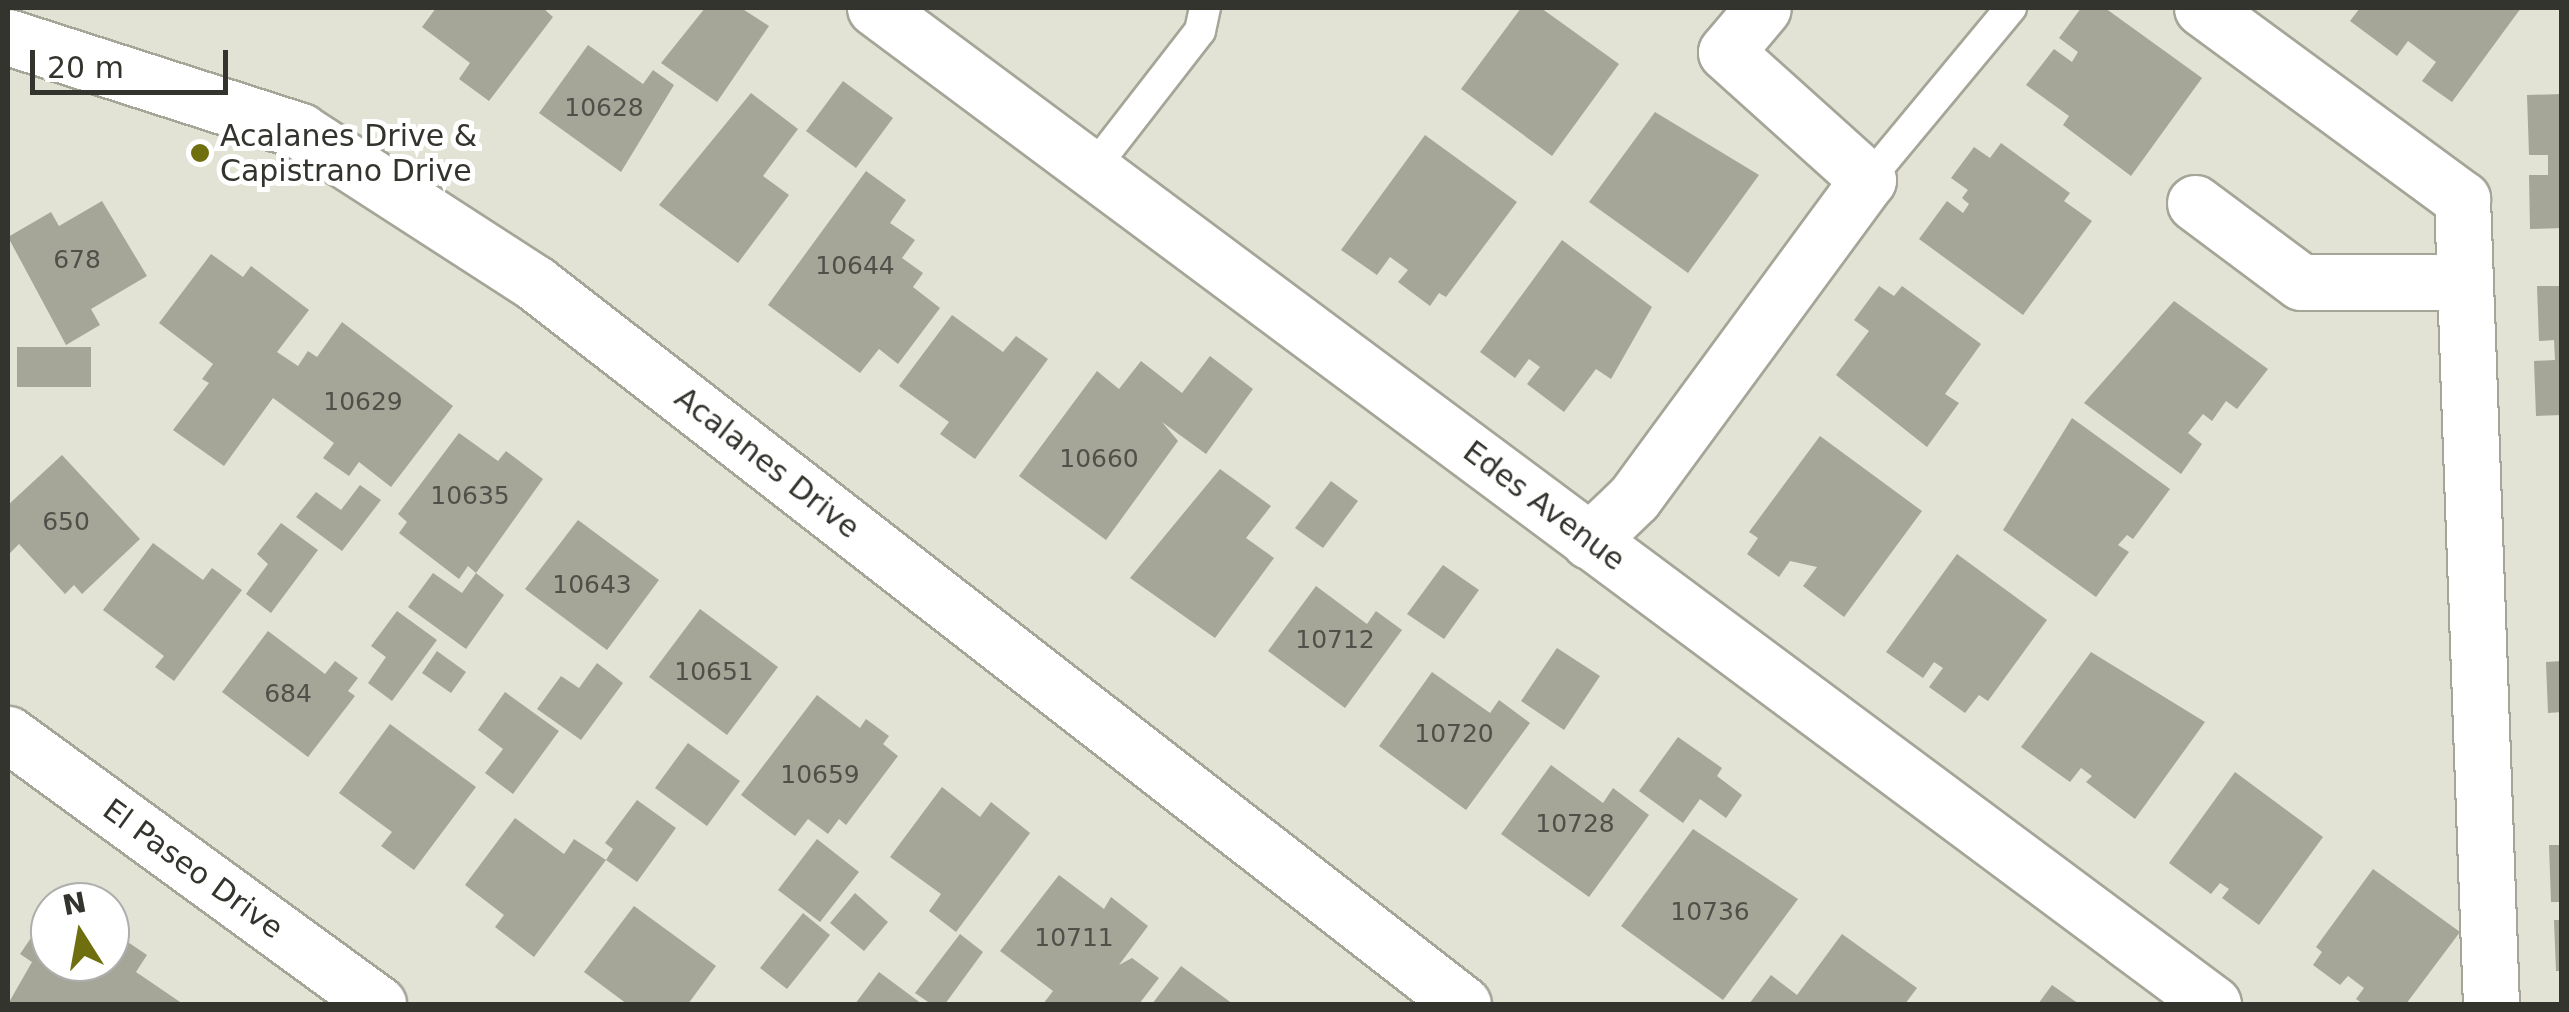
<!DOCTYPE html>
<style>
body{margin:0}
#map{position:relative;width:2569px;height:1012px;overflow:hidden;background:#e2e2d5;font-family:"DejaVu Sans",sans-serif}
div>[style]{position:absolute}
.building>*{inset:0;background:#a5a698}
.roads{filter:drop-shadow(2px 0 #a5a598) drop-shadow(-2px 0 #a5a598) drop-shadow(0 2px #a5a598) drop-shadow(0 -2px #a5a598)}
.lane>*{height:30px;margin:-15px;padding:0 15px;transform-origin:15px;border-radius:15px;background:#fff}
.street>*{height:55px;margin:-27.5px;padding:0 27.5px;transform-origin:27.5px;border-radius:27.5px;background:#fff}
.dots>*{width:28px;height:28px;translate:-50% -50%;box-sizing:border-box;border:5px solid #fff;border-radius:50%}
span{translate:-50% -50%;white-space:nowrap;text-align:center;line-height:1.15;-webkit-text-stroke:10px #fff;paint-order:stroke}
.number-label{font-size:25px;color:#505049}
.number-label span{-webkit-text-stroke-width:0}
.poi-label{font-size:30px;color:#34342f}
.left{translate:0 -50%;text-align:left}
.street-label{font-size:30px;color:#34342f}
.frame{position:absolute;inset:0;border:10px solid #34342f;pointer-events:none}
.north{position:absolute;left:30px;top:882px;width:100px;height:100px;box-sizing:border-box;background:#fff;border:2px solid #aeaeac;border-radius:50%;rotate:349deg;font-size:28px;font-weight:700;line-height:40px;text-align:center;color:#34342f}
.north::after{content:'';display:block;margin:auto;width:35px;height:45px;background:#706f10;clip-path:polygon(50% 0,100% 100%,50% 72%,0 100%)}
.scale{position:absolute;left:30px;top:50px;width:198px;height:45px;box-sizing:border-box;border:5px solid #34342f;border-top:0;padding-left:12px;font-size:30px;line-height:35px;white-space:nowrap;color:#34342f;-webkit-text-stroke:8px #fff;paint-order:stroke}
</style>
<div id="map">
<div class="building">
<i style="clip-path:polygon(436px 8px,543px 8px,553px 17px,489px 101px,459px 79px,470px 63px,422px 27px)"></i>
<i style="clip-path:polygon(705px 8px,741px 8px,769px 26px,717px 102px,661px 63px)"></i>
<i style="clip-path:polygon(1521px 8px,1541px 8px,1619px 64px,1552px 156px,1461px 89px)"></i>
<i style="clip-path:polygon(2081px 8px,2105px 8px,2202px 78px,2131px 176px,2063px 125px,2069px 116px,2026px 85px,2054px 49px,2072px 62px,2078px 52px,2059px 38px)"></i>
<i style="clip-path:polygon(2360px 8px,2521px 8px,2452px 102px,2422px 81px,2436px 62px,2408px 41px,2397px 56px,2350px 21px)"></i>
<i style="clip-path:polygon(588px 45px,643px 84px,653px 70px,674px 85px,621px 172px,539px 113px)"></i>
<i style="clip-path:polygon(843px 81px,893px 118px,856px 168px,806px 131px)"></i>
<i style="clip-path:polygon(751px 93px,798px 129px,763px 176px,789px 195px,738px 263px,659px 205px)"></i>
<i style="clip-path:polygon(2562px 94px,2562px 228px,2530px 229px,2529px 175px,2548px 175px,2548px 155px,2529px 155px,2527px 95px)"></i>
<i style="clip-path:polygon(1655px 112px,1759px 175px,1688px 273px,1589px 202px)"></i>
<i style="clip-path:polygon(1425px 135px,1517px 202px,1446px 297px,1439px 293px,1430px 306px,1398px 282px,1408px 270px,1390px 257px,1377px 275px,1341px 250px)"></i>
<i style="clip-path:polygon(2001px 143px,2070px 193px,2064px 201px,2092px 221px,2023px 315px,1919px 239px,1947px 201px,1963px 213px,1969px 204px,1962px 198px,1968px 190px,1951px 178px,1974px 147px,1990px 158px)"></i>
<i style="clip-path:polygon(866px 171px,906px 200px,890px 223px,915px 240px,902px 258px,923px 273px,913px 287px,940px 308px,898px 364px,879px 349px,860px 373px,768px 305px)"></i>
<i style="clip-path:polygon(102px 201px,147px 276px,91px 309px,100px 325px,66px 345px,8px 237px,51px 212px,59px 226px)"></i>
<i style="clip-path:polygon(1562px 240px,1652px 307px,1611px 379px,1596px 369px,1564px 412px,1527px 384px,1540px 367px,1529px 359px,1515px 378px,1480px 352px)"></i>
<i style="clip-path:polygon(211px 254px,243px 277px,251px 266px,309px 310px,277px 352px,298px 366px,308px 351px,317px 357px,342px 322px,453px 406px,391px 487px,359px 462px,349px 476px,323px 458px,334px 443px,273px 398px,224px 466px,173px 430px,209px 383px,202px 379px,213px 364px,159px 323px)"></i>
<i style="clip-path:polygon(1879px 286px,1894px 296px,1902px 286px,1981px 344px,1945px 394px,1959px 403px,1927px 447px,1836px 375px,1869px 331px,1854px 320px)"></i>
<i style="clip-path:polygon(2537px 286px,2562px 286px,2562px 415px,2536px 416px,2534px 361px,2555px 360px,2554px 340px,2539px 341px)"></i>
<i style="clip-path:polygon(2174px 301px,2268px 369px,2237px 409px,2226px 401px,2212px 421px,2203px 414px,2188px 433px,2202px 444px,2181px 474px,2084px 403px)"></i>
<i style="clip-path:polygon(952px 315px,1003px 352px,1016px 336px,1048px 359px,975px 459px,940px 434px,949px 422px,899px 386px)"></i>
<i style="clip-path:polygon(17px 347px,91px 347px,91px 387px,17px 387px)"></i>
<i style="clip-path:polygon(1210px 356px,1253px 389px,1206px 454px,1162px 422px,1178px 441px,1106px 540px,1019px 476px,1097px 371px,1119px 389px,1141px 361px,1182px 393px)"></i>
<i style="clip-path:polygon(2072px 418px,2170px 489px,2133px 539px,2127px 535px,2118px 545px,2129px 552px,2096px 597px,2003px 530px)"></i>
<i style="clip-path:polygon(459px 433px,498px 461px,506px 451px,543px 479px,476px 573px,468px 566px,459px 579px,399px 533px,407px 522px,398px 514px)"></i>
<i style="clip-path:polygon(1820px 436px,1922px 511px,1844px 617px,1803px 586px,1817px 567px,1790px 561px,1779px 577px,1747px 554px,1758px 538px,1749px 532px)"></i>
<i style="clip-path:polygon(62px 455px,140px 539px,82px 594px,74px 585px,65px 594px,19px 544px,8px 555px,8px 505px)"></i>
<i style="clip-path:polygon(1220px 469px,1271px 506px,1246px 538px,1274px 558px,1215px 638px,1130px 578px)"></i>
<i style="clip-path:polygon(1331px 481px,1358px 501px,1323px 548px,1295px 528px)"></i>
<i style="clip-path:polygon(360px 485px,381px 500px,342px 551px,296px 517px,316px 492px,341px 510px)"></i>
<i style="clip-path:polygon(578px 520px,659px 580px,607px 650px,525px 589px)"></i>
<i style="clip-path:polygon(281px 523px,318px 550px,271px 613px,246px 594px,268px 564px,257px 554px)"></i>
<i style="clip-path:polygon(153px 543px,203px 580px,212px 568px,242px 590px,174px 681px,155px 667px,164px 656px,103px 610px)"></i>
<i style="clip-path:polygon(1957px 554px,2047px 620px,1988px 701px,1979px 695px,1965px 713px,1929px 687px,1943px 668px,1934px 662px,1923px 678px,1886px 652px)"></i>
<i style="clip-path:polygon(1443px 565px,1479px 590px,1444px 639px,1407px 614px)"></i>
<i style="clip-path:polygon(433px 573px,462px 593px,476px 573px,504px 595px,466px 649px,408px 607px)"></i>
<i style="clip-path:polygon(1316px 586px,1367px 624px,1376px 611px,1402px 630px,1345px 708px,1268px 651px)"></i>
<i style="clip-path:polygon(700px 609px,778px 667px,727px 735px,649px 677px)"></i>
<i style="clip-path:polygon(397px 611px,437px 640px,392px 701px,368px 683px,386px 657px,371px 646px)"></i>
<i style="clip-path:polygon(268px 631px,325px 674px,335px 661px,358px 678px,348px 691px,355px 696px,308px 757px,222px 692px)"></i>
<i style="clip-path:polygon(1557px 648px,1600px 676px,1564px 730px,1521px 701px)"></i>
<i style="clip-path:polygon(437px 651px,466px 672px,451px 693px,422px 673px)"></i>
<i style="clip-path:polygon(2091px 652px,2205px 722px,2135px 819px,2086px 782px,2092px 776px,2081px 768px,2070px 782px,2021px 747px)"></i>
<i style="clip-path:polygon(2562px 661px,2562px 712px,2548px 713px,2546px 662px)"></i>
<i style="clip-path:polygon(597px 663px,623px 683px,581px 740px,537px 709px,561px 676px,579px 688px)"></i>
<i style="clip-path:polygon(1432px 672px,1490px 713px,1499px 700px,1530px 723px,1466px 810px,1379px 746px)"></i>
<i style="clip-path:polygon(505px 692px,559px 731px,513px 794px,485px 773px,503px 749px,478px 730px)"></i>
<i style="clip-path:polygon(817px 695px,860px 728px,866px 719px,889px 736px,883px 744px,898px 756px,846px 825px,839px 819px,828px 834px,808px 819px,795px 836px,741px 795px)"></i>
<i style="clip-path:polygon(390px 724px,476px 787px,414px 870px,381px 846px,392px 832px,339px 793px)"></i>
<i style="clip-path:polygon(1678px 737px,1722px 768px,1717px 776px,1742px 795px,1726px 818px,1700px 799px,1683px 823px,1639px 791px)"></i>
<i style="clip-path:polygon(688px 743px,740px 781px,707px 826px,655px 788px)"></i>
<i style="clip-path:polygon(1551px 765px,1603px 803px,1613px 788px,1649px 815px,1589px 897px,1501px 834px)"></i>
<i style="clip-path:polygon(2235px 772px,2323px 837px,2259px 925px,2222px 898px,2229px 889px,2220px 883px,2211px 894px,2169px 863px)"></i>
<i style="clip-path:polygon(942px 787px,980px 817px,991px 802px,1030px 833px,956px 932px,929px 911px,941px 894px,890px 857px)"></i>
<i style="clip-path:polygon(637px 800px,676px 828px,637px 882px,606px 860px,534px 957px,495px 927px,504px 915px,465px 885px,515px 818px,564px 854px,574px 839px,606px 860px,613px 849px,605px 843px)"></i>
<i style="clip-path:polygon(1693px 829px,1798px 899px,1723px 1000px,1621px 926px)"></i>
<i style="clip-path:polygon(817px 839px,859px 872px,820px 922px,778px 890px)"></i>
<i style="clip-path:polygon(2549px 845px,2562px 845px,2562px 902px,2551px 902px)"></i>
<i style="clip-path:polygon(2373px 869px,2460px 932px,2406px 1004px,2363px 1004px,2356px 999px,2364px 988px,2348px 976px,2340px 985px,2313px 965px,2322px 952px,2316px 947px)"></i>
<i style="clip-path:polygon(1059px 875px,1104px 909px,1111px 897px,1148px 926px,1119px 965px,1132px 958px,1159px 978px,1139px 1004px,1043px 1004px,1053px 991px,1000px 951px)"></i>
<i style="clip-path:polygon(855px 893px,888px 922px,864px 951px,830px 923px)"></i>
<i style="clip-path:polygon(634px 906px,716px 966px,688px 1004px,627px 1004px,584px 972px)"></i>
<i style="clip-path:polygon(50px 910px,50px 962px,110px 962px,110px 930px,147px 955px,136px 972px,183px 1004px,8px 1004px,32px 962px,20px 954px)"></i>
<i style="clip-path:polygon(803px 913px,830px 935px,787px 989px,760px 968px)"></i>
<i style="clip-path:polygon(2554px 920px,2562px 920px,2562px 971px,2556px 971px)"></i>
<i style="clip-path:polygon(960px 934px,983px 952px,945px 1004px,931px 1004px,915px 993px)"></i>
<i style="clip-path:polygon(1842px 934px,1917px 988px,1905px 1004px,1749px 1004px,1771px 975px,1797px 995px)"></i>
<i style="clip-path:polygon(1181px 966px,1233px 1004px,1152px 1004px)"></i>
<i style="clip-path:polygon(879px 972px,922px 1004px,855px 1004px)"></i>
<i style="clip-path:polygon(2052px 985px,2079px 1004px,2038px 1004px)"></i>
</div>
<div class="roads">
<div class="lane">
<i style="left:1092px;top:170px;width:176px;rotate:-52.2deg"></i>
<i style="left:1200px;top:31px;width:24px;rotate:-78deg"></i>
<i style="left:1868px;top:180px;width:224px;rotate:-50.3deg"></i>
</div>
<div class="street">
<i style="left:875px;top:8px;width:1668px;rotate:36.66deg"></i>
<i style="left:2202px;top:8px;width:323px;rotate:36.3deg"></i>
<i style="left:2462px;top:199px;width:806px;rotate:87.94deg"></i>
<i style="left:8px;top:37px;width:307px;rotate:17.8deg"></i>
<i style="left:300px;top:131px;width:280px;rotate:32.9deg"></i>
<i style="left:535px;top:283px;width:1175px;rotate:37.85deg"></i>
<i style="left:2195px;top:203px;width:132px;rotate:36.7deg"></i>
<i style="left:2301px;top:282px;width:164px"></i>
<i style="left:1589px;top:541px;width:62px;rotate:-43.7deg"></i>
<i style="left:1634px;top:498px;width:395px;rotate:-53.7deg"></i>
<i style="left:1868px;top:180px;width:191px;rotate:-138deg"></i>
<i style="left:1726px;top:52px;width:57px;rotate:-49.9deg"></i>
<i style="left:8px;top:734px;width:458px;rotate:36.1deg"></i>
</div>
</div>
<div class="dots">
<i style="left:200px;top:153px;background:#706f10"></i>
</div>
<div class="number-label">
<span style="left:604px;top:108px">10628</span>
<span style="left:77px;top:260px">678</span>
<span style="left:855px;top:266px">10644</span>
<span style="left:363px;top:402px">10629</span>
<span style="left:1099px;top:459px">10660</span>
<span style="left:470px;top:496px">10635</span>
<span style="left:66px;top:522px">650</span>
<span style="left:592px;top:585px">10643</span>
<span style="left:1335px;top:640px">10712</span>
<span style="left:714px;top:672px">10651</span>
<span style="left:288px;top:694px">684</span>
<span style="left:1454px;top:734px">10720</span>
<span style="left:820px;top:775px">10659</span>
<span style="left:1575px;top:824px">10728</span>
<span style="left:1710px;top:912px">10736</span>
<span style="left:1074px;top:938px">10711</span>
</div>
<div class="poi-label">
<span class="left" style="left:220px;top:153px">Acalanes Drive &amp;<br>Capistrano Drive</span>
</div>
<div class="street-label">
<span style="left:767px;top:463px;rotate:38deg">Acalanes Drive</span>
<span style="left:1544px;top:506px;rotate:37deg">Edes Avenue</span>
<span style="left:193px;top:869px;rotate:36deg">El Paseo Drive</span>
</div>
<div class="frame"></div>
<div class="north">N</div>
<div class="scale">20 m</div>
</div>
